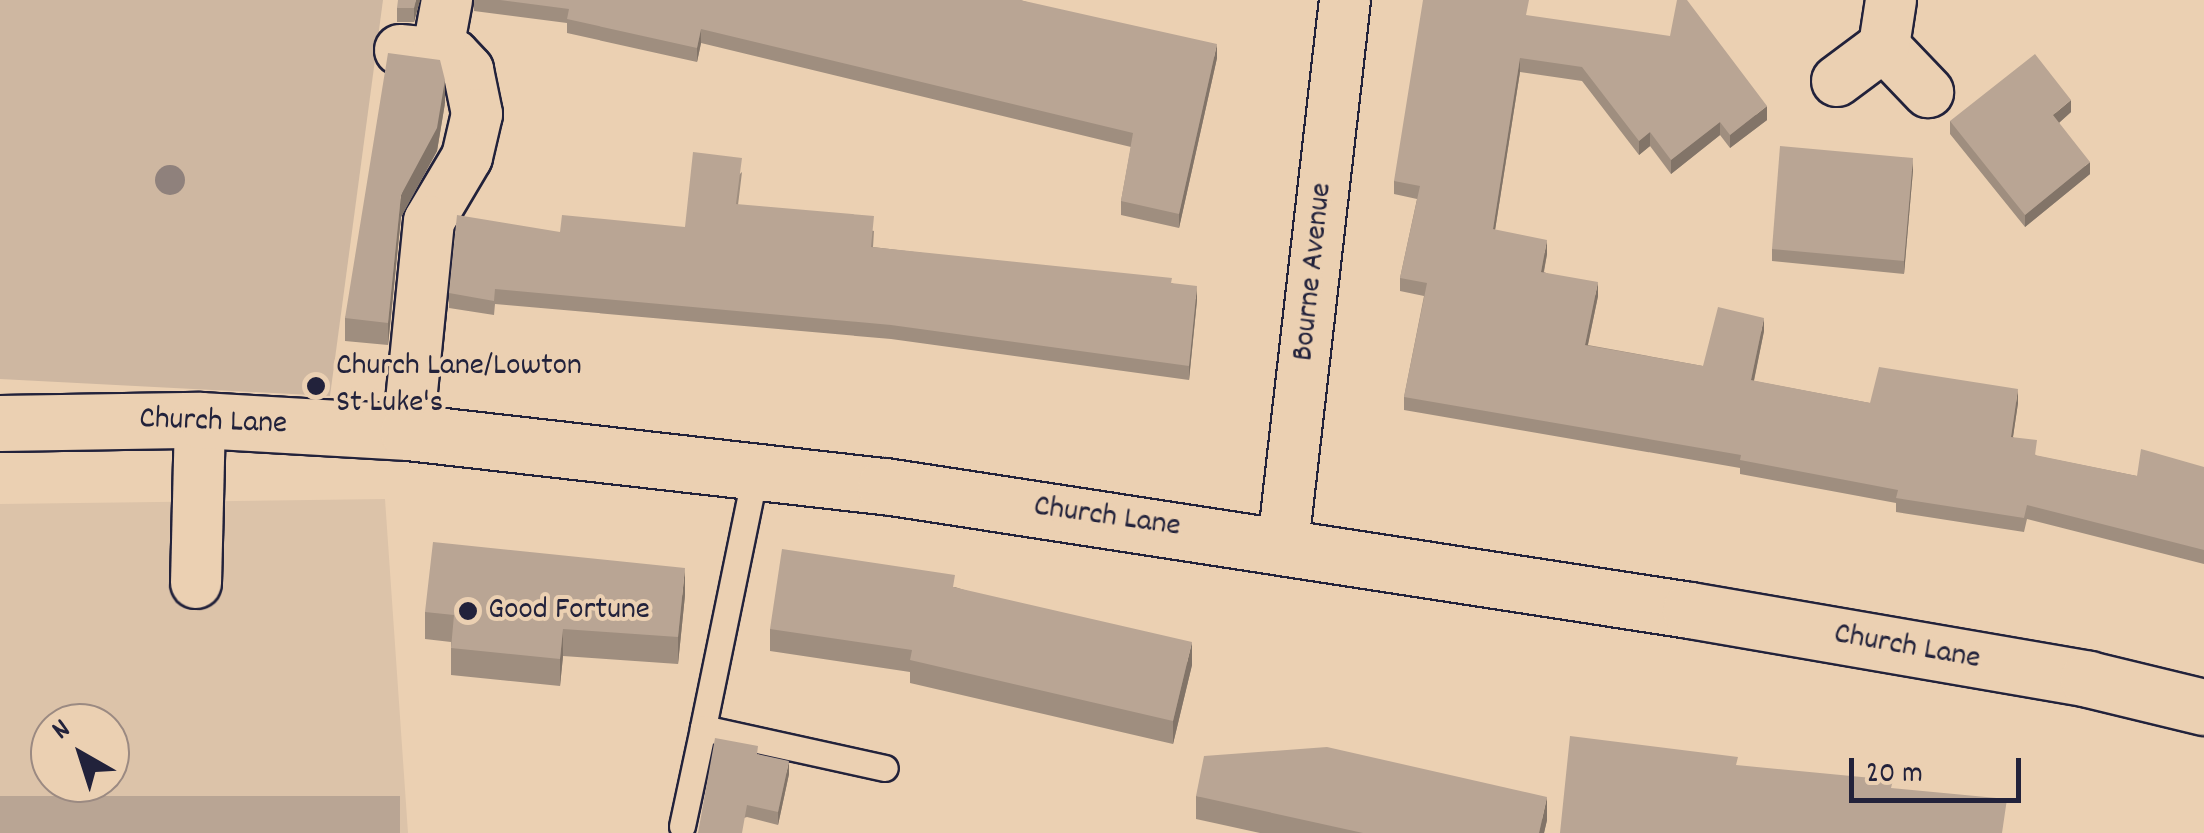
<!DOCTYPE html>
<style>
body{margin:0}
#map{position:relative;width:2204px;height:833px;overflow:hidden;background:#ebd0b2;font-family:Dekko,sans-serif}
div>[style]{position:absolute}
.built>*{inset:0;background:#dcc3a9}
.green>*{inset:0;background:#ceb7a1}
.roads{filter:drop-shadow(2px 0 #22223b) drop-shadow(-2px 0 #22223b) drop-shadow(0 2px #22223b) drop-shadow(0 -2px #22223b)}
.lane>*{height:25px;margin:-12.5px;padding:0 12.5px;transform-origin:12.5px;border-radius:12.5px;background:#ebd0b2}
.street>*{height:50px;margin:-25px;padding:0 25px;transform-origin:25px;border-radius:25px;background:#ebd0b2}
.secondary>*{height:55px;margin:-27.5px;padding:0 27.5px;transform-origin:27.5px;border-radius:27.5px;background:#ebd0b2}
.trees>*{width:30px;height:30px;margin:-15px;border-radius:50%;background:#8f817c}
.wall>*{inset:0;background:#9f8e7f}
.shaded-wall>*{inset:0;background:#827468}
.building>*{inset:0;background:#b9a594}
.dots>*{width:28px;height:28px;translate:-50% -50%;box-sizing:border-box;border:5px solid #ebd0b2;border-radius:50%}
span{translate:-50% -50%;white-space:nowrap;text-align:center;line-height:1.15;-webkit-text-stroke:8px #ebd0b2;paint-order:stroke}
.street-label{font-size:32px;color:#22223b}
.poi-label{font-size:32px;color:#22223b}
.left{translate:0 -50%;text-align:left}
.north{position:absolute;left:30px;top:703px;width:100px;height:100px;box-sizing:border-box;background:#ebd0b2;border:2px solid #9b8a82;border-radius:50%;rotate:321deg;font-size:28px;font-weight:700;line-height:40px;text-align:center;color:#22223b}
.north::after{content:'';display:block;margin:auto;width:35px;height:45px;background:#22223b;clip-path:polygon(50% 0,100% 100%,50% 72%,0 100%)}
.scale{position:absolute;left:1849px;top:758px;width:172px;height:45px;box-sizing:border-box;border:5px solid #22223b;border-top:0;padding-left:12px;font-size:30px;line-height:35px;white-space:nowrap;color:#22223b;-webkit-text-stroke:8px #ebd0b2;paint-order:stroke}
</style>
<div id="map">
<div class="built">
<i style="clip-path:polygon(evenodd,385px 499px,408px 833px,0 833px,0 504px,385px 499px,50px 723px,110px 723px,110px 783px,50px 783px,50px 723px)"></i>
</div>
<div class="green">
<i style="clip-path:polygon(0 0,383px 0,330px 396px,0 379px)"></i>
</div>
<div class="roads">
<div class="lane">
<i style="left:756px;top:469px;width:264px;rotate:101.6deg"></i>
<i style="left:703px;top:728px;width:186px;rotate:12.4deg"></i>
<i style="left:682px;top:826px;width:100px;rotate:-77.9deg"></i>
</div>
<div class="street">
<i style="left:1884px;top:46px;width:64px;rotate:46.3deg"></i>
<i style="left:1884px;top:46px;width:47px;rotate:-81.3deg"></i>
<i style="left:400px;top:50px;width:54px;rotate:5.3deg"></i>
<i style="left:454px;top:55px;width:21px;rotate:47deg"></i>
<i style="left:468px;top:70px;width:45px;rotate:78.4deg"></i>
<i style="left:477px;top:114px;width:44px;rotate:103.1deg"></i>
<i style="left:467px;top:157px;width:74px;rotate:120.7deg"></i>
<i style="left:429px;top:221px;width:212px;rotate:95.7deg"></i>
<i style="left:437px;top:54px;width:55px;rotate:-79.5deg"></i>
<i style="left:1837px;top:81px;width:59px;rotate:-36.7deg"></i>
<i style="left:1283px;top:544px;width:548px;rotate:-83.5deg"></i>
<i style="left:196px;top:583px;width:163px;rotate:-88.6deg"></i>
</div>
<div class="secondary">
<i style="left:0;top:423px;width:200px;rotate:-0.9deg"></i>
<i style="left:200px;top:420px;width:208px;rotate:3.3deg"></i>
<i style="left:408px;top:432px;width:480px;rotate:6.5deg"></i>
<i style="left:885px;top:486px;width:814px;rotate:8.76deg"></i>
<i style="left:1690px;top:610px;width:404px;rotate:9.8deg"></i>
<i style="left:2088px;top:679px;width:119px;rotate:13.6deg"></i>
</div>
</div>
<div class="trees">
<i style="left:170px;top:180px"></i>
</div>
<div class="wall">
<i style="clip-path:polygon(420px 0,414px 22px,397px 22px,397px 8px)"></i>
<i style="clip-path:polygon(474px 0,1020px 0,1217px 58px,1179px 228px,1121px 215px,1121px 201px,1131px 147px,701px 43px,697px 62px,567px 33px,567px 23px,474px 11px)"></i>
<i style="clip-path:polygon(1528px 16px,1767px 120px,1730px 148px,1720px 135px,1671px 174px,1650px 146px,1639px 155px,1582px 81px,1520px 72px,1495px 230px,1547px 254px,1544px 272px,1598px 296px,1588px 345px,1703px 366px,1764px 331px,1754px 381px,1870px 403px,2018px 403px,2013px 437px,2037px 456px,2137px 476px,2204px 467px,2204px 564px,2027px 519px,2024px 532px,1896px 512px,1896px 503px,1740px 474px,1740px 468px,1404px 410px,1404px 397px,1424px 296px,1400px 291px,1400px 278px,1417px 199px,1394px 194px,1394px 181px)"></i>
<i style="clip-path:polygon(445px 103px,437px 151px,401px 217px,388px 345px,345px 341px,345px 318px)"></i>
<i style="clip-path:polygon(2071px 112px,2059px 123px,2090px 174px,2025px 227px,1950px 134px,1950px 121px)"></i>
<i style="clip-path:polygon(1913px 170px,1904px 274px,1772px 261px,1772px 249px)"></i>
<i style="clip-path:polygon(742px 172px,738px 205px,874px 231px,873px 247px,1172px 283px,1197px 300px,1189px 380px,891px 339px,495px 304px,494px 315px,449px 308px,449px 293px,560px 232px,685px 227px)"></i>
<i style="clip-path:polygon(955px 587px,1192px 665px,1173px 744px,910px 683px,910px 672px,770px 651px,770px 629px)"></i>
<i style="clip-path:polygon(685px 595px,678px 664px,563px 656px,560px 686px,451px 675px,451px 642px,425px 639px,425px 612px)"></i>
<i style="clip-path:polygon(758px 754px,789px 774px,778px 825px,747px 817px,698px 833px)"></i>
<i style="clip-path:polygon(1196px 796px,1547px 820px,1544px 833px,1260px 833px,1196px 819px)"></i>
</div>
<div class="shaded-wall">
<i style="clip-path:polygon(416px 0,420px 0,414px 22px,414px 8px)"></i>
<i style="clip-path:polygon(701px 29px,701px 43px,697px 62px,697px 48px)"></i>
<i style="clip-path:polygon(1217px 44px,1217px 58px,1179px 228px,1179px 214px)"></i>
<i style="clip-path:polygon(1520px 58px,1520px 72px,1493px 243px,1493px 229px)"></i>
<i style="clip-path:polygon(445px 80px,445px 103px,437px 151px,401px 217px,388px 345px,388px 323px,401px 195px)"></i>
<i style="clip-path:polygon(2071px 100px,2071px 112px,2053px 128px,2053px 115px)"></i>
<i style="clip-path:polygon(1767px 106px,1767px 120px,1730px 148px,1730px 135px)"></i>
<i style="clip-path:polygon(1720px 122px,1720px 135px,1671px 174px,1671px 160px)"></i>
<i style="clip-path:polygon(1650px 132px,1650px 146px,1639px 155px,1639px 141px)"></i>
<i style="clip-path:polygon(1913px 158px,1913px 170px,1904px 274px,1904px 261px)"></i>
<i style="clip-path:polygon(2090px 162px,2090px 174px,2025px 227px,2025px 215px)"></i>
<i style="clip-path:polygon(1547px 240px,1547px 254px,1541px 285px,1541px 272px)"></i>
<i style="clip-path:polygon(1598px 282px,1598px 296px,1585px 358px,1585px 345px)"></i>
<i style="clip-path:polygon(1197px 286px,1197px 300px,1189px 380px,1189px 366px)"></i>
<i style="clip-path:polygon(1764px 318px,1764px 331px,1751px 394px,1751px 380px)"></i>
<i style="clip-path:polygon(2018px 389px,2018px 403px,2011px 450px,2011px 437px)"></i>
<i style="clip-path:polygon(685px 568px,685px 595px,678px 664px,678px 637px)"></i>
<i style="clip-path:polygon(563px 629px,563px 656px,560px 686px,560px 659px)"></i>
<i style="clip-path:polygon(1192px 642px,1192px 665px,1173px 744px,1173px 721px)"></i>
<i style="clip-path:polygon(789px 761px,789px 774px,778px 825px,778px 812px)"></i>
<i style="clip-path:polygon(1547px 797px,1547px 820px,1544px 833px,1539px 833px)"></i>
</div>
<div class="building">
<i style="clip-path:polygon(398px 0,416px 0,414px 8px,397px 8px)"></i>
<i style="clip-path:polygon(500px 0,1020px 0,1217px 44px,1179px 214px,1121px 201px,1133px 133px,701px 29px,697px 48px,567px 19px,569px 9px)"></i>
<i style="clip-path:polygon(1423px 0,1529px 0,1526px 15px,1670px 36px,1677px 0,1687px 0,1767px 106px,1730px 135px,1720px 122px,1671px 160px,1650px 132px,1639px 141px,1582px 67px,1520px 58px,1493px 229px,1547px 240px,1541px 272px,1598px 282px,1585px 345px,1703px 366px,1718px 307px,1764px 318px,1751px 380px,1870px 403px,1879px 367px,2018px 389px,2011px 437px,2037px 440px,2035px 455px,2137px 476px,2141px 449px,2204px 467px,2204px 550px,2027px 505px,2024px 518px,1896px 498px,1898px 490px,1740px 460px,1741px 455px,1404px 397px,1427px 283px,1400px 278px,1420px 186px,1394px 181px)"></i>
<i style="clip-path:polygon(388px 53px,440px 60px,445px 80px,437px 128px,401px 195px,388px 323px,345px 318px)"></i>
<i style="clip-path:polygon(2035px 54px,2071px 100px,2053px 115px,2090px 162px,2025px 215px,1950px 121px)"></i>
<i style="clip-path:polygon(1780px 146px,1913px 158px,1904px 261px,1772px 249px)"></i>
<i style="clip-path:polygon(693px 152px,742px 158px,736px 204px,874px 216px,871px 247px,1172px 278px,1171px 283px,1197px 286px,1189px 366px,891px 325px,495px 289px,494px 301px,449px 293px,457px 215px,560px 232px,562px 215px,685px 227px)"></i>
<i style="clip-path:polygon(433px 542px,685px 568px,678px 637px,563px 629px,560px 659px,451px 648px,454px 615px,425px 612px)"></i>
<i style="clip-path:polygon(782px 549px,955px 575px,953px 587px,1192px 642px,1173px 721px,910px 660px,912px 650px,770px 629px)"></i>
<i style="clip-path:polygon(1570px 736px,1738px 757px,1736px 765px,1893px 780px,1891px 788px,2007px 799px,2002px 833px,1560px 833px)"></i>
<i style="clip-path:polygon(715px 738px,758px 746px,757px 754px,789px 761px,778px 812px,747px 805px,742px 833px,698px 833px)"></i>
<i style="clip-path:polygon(1327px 747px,1547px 797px,1539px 833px,1363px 833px,1196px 796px,1204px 756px)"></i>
<i style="clip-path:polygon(0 796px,400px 796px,400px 833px,0 833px)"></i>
</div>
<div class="dots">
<i style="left:316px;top:386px;background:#22223b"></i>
<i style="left:468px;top:611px;background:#22223b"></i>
</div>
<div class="street-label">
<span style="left:1314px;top:272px;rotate:-84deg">Bourne Avenue</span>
<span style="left:213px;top:423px;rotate:2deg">Church Lane</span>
<span style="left:1107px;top:518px;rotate:8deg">Church Lane</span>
<span style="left:1907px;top:648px;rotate:10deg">Church Lane</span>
</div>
<div class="poi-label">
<span class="left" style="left:336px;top:386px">Church Lane/Lowton<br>St Luke's</span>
<span class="left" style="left:488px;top:611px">Good Fortune</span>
</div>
<div class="north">N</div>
<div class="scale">20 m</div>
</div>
